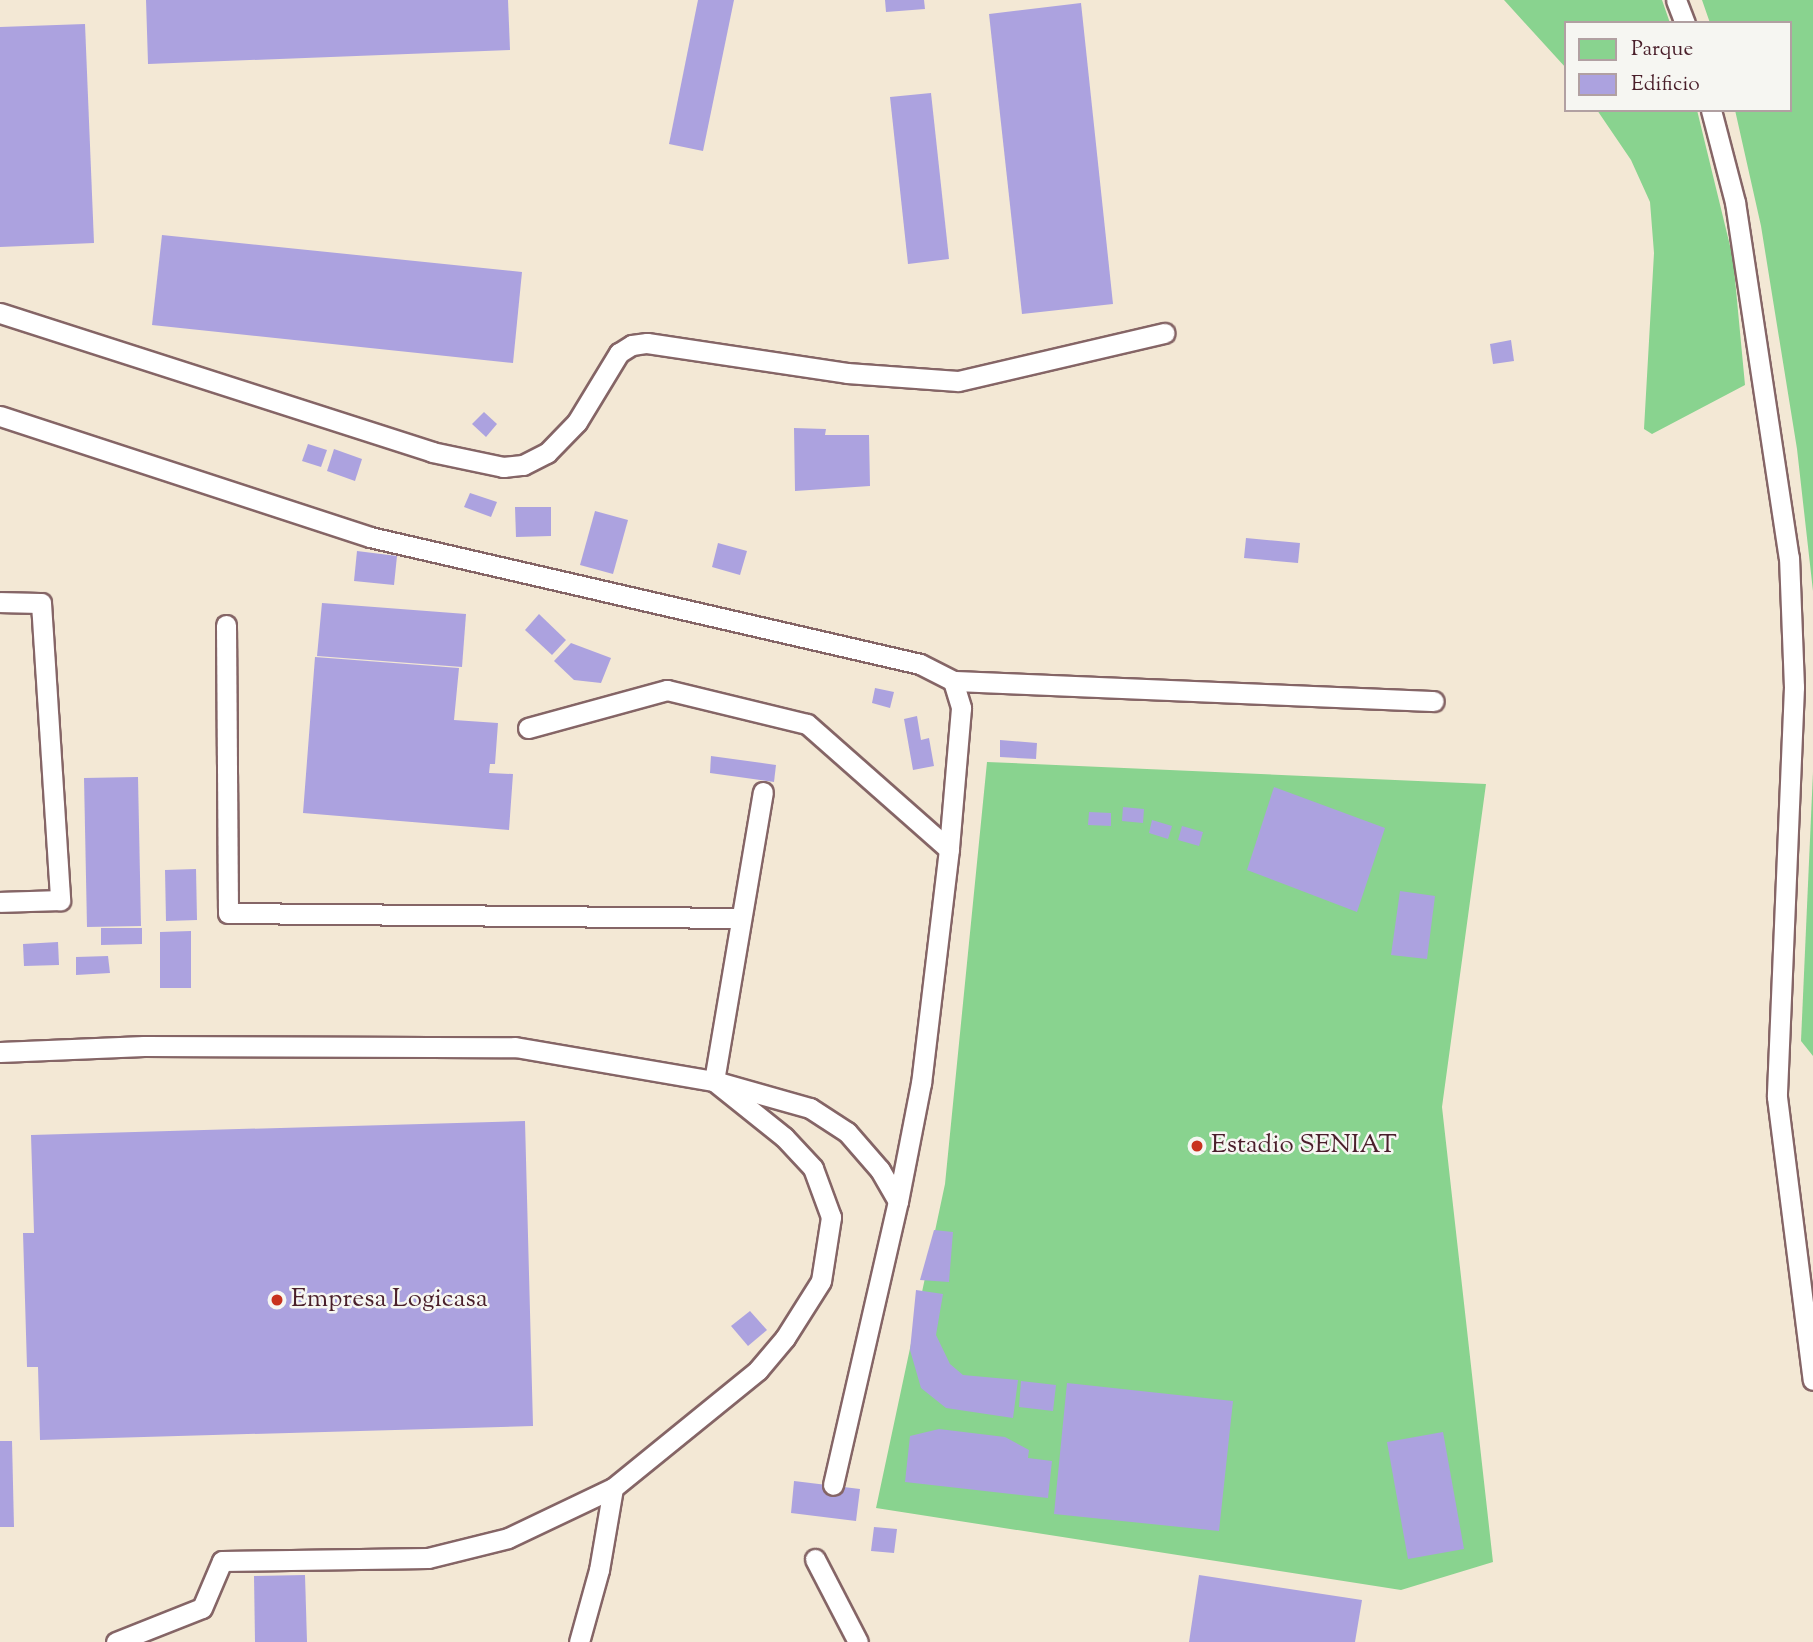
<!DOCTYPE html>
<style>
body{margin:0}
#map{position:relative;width:1813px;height:1642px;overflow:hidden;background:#f3e8d5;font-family:"Sorts Mill Goudy",serif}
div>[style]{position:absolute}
.green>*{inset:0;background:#89d38f}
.building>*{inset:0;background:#aca2df}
.roads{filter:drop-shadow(2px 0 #856566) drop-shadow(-2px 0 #856566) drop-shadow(0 2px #856566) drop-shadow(0 -2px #856566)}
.lane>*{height:19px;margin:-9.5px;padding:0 9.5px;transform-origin:9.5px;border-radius:9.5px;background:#fff}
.dots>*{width:19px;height:19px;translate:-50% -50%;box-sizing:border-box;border:4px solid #f6f6f2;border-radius:50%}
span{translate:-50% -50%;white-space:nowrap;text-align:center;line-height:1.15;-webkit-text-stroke:5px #f6f6f2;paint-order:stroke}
.poi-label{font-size:26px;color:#4a1f2b}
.left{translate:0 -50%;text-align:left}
.legend{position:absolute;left:1564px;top:21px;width:228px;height:91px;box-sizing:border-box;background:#f6f6f2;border:2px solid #b1a0a2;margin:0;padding:9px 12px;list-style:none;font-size:21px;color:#4a1f2b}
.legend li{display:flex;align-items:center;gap:14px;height:35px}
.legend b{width:35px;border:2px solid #b1a0a2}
</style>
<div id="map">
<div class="green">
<i style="clip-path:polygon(1504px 0,1662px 0,1670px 23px,1566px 23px,1566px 68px)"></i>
<i style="clip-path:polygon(1702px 0,1813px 0,1813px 591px,1797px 449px,1761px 226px,1735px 110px,1790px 110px,1790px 23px,1710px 23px)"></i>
<i style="clip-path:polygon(1597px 110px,1697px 110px,1733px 258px,1745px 385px,1652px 434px,1644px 429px,1654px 253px,1650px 202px,1631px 160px)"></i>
<i style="clip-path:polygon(987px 762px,1486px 784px,1442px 1107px,1493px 1562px,1401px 1590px,876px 1508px,945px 1184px)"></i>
<i style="clip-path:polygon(1813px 772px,1813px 1056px,1801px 1041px)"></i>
</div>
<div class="building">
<i style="clip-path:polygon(146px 0,508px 0,510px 50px,148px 64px)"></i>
<i style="clip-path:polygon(698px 0,734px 0,703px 151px,669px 144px)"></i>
<i style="clip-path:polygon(885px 0,924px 0,925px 9px,886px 12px)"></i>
<i style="clip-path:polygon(1081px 3px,1113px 304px,1022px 314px,989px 14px)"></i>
<i style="clip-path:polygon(85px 24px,94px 243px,0 247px,0 27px)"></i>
<i style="clip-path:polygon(931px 93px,949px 259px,908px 264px,890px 97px)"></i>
<i style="clip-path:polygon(162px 235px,522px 272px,513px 363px,152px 325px)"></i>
<i style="clip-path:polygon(1511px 340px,1514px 361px,1493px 364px,1490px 344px)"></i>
<i style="clip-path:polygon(484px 412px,497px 424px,486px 437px,472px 424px)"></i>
<i style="clip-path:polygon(794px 428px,826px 429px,825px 435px,869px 435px,870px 486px,795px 491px)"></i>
<i style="clip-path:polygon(308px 444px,327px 450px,321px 467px,302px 461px)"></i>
<i style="clip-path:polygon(334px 449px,362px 459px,355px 481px,327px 471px)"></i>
<i style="clip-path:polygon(470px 493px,497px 502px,491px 517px,464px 507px)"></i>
<i style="clip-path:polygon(515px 507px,551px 507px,551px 536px,516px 537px)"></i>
<i style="clip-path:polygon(595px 511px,628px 520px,613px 574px,580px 565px)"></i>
<i style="clip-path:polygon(1246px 538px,1300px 543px,1298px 563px,1244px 558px)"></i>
<i style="clip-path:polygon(718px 543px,747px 551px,740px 575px,712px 567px)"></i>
<i style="clip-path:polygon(357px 551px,397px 556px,394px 585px,354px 581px)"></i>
<i style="clip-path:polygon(322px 603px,466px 614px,462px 667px,317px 656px)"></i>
<i style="clip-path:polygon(539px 614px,566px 640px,552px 655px,525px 630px)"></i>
<i style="clip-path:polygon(571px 643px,611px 658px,601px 683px,574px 680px,554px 661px)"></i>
<i style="clip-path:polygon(315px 657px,459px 668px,454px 720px,498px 723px,495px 764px,490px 764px,489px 773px,513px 774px,509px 830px,303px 813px)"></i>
<i style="clip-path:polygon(875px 688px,894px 692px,890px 708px,872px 703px)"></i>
<i style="clip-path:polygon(917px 716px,921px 740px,929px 738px,934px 766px,913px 770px,904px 719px)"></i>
<i style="clip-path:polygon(1000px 740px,1037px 743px,1036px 759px,1000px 757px)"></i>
<i style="clip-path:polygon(711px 756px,776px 765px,774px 782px,710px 773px)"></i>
<i style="clip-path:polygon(138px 777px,141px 926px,87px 927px,84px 778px)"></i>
<i style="clip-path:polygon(1274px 787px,1385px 828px,1357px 912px,1247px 870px)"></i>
<i style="clip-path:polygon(1123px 807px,1144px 809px,1143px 823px,1122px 821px)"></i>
<i style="clip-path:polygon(1089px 812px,1111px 813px,1111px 826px,1088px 825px)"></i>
<i style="clip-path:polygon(1152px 820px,1172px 826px,1168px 839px,1149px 833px)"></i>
<i style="clip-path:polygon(1182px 826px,1203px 832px,1199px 846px,1178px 840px)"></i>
<i style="clip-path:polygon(196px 869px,197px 920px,166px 921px,165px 870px)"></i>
<i style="clip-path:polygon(1400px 891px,1435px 896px,1427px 959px,1391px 955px)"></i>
<i style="clip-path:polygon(101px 928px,142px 928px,142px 944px,101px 945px)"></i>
<i style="clip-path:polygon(191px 931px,191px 988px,160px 988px,160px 932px)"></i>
<i style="clip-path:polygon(58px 942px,59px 965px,24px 966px,23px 944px)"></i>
<i style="clip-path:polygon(108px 956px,110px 973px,76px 975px,76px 957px)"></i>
<i style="clip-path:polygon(525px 1121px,533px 1426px,40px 1440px,38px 1367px,27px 1367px,23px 1233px,34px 1233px,31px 1135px)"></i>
<i style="clip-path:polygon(934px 1230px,953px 1232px,949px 1282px,920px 1280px)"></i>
<i style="clip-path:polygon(916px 1290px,943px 1294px,936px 1335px,950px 1364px,963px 1375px,1018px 1380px,1013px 1418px,946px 1408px,921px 1388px,910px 1350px)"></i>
<i style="clip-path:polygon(750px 1311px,767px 1330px,748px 1346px,731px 1326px)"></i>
<i style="clip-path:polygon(1021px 1381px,1056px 1385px,1053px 1411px,1019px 1407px)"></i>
<i style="clip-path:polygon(1067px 1383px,1233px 1401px,1219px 1531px,1054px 1514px)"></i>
<i style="clip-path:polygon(939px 1429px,1005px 1437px,1029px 1450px,1028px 1458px,1052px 1461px,1048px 1498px,905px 1482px,910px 1436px)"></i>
<i style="clip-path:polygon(1443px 1432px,1464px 1549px,1408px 1559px,1387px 1442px)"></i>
<i style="clip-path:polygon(0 1441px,12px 1441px,14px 1527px,0 1527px)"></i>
<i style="clip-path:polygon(794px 1481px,860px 1489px,856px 1521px,791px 1513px)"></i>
<i style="clip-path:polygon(874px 1527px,897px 1529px,894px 1553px,871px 1551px)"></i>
<i style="clip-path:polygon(305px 1575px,307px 1642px,255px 1642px,254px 1576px)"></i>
<i style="clip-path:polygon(1199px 1575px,1362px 1600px,1355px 1642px,1189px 1642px)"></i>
</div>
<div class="roads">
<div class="lane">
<i style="left:1676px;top:0;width:25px;rotate:69deg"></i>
<i style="left:1711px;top:110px;width:95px;rotate:75.4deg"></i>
<i style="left:1735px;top:202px;width:359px;rotate:81.4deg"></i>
<i style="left:1789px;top:557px;width:130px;rotate:87.8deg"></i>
<i style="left:1794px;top:687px;width:410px;rotate:92.4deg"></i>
<i style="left:1777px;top:1097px;width:285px;rotate:82.8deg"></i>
<i style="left:0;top:313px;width:454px;rotate:17.8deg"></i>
<i style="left:432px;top:452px;width:73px;rotate:11.9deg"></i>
<i style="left:503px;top:467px;width:20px;rotate:-6deg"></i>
<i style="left:523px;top:465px;width:27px;rotate:-27deg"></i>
<i style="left:547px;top:453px;width:43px;rotate:-45.9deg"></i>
<i style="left:577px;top:422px;width:81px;rotate:-58.7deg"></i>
<i style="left:619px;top:353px;width:15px;rotate:-32deg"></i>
<i style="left:632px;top:345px;width:15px;rotate:-8deg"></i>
<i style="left:647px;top:343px;width:202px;rotate:8.5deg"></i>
<i style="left:847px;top:373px;width:111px;rotate:4.1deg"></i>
<i style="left:958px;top:381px;width:212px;rotate:-13.1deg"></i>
<i style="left:0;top:416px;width:389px;rotate:18.1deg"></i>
<i style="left:370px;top:537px;width:564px;rotate:13deg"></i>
<i style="left:920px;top:664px;width:37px;rotate:27deg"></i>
<i style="left:953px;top:681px;width:28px;rotate:73deg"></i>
<i style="left:961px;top:708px;width:142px;rotate:94.9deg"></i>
<i style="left:949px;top:849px;width:236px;rotate:96.8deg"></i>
<i style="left:921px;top:1083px;width:120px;rotate:101deg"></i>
<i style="left:0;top:602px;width:41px;rotate:1.4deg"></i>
<i style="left:41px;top:603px;width:298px;rotate:86.3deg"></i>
<i style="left:60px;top:900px;width:60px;rotate:178.1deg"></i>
<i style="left:226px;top:625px;width:288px;rotate:89.6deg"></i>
<i style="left:228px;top:913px;width:513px;rotate:0.56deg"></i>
<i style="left:953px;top:681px;width:481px;rotate:2.4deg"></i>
<i style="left:528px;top:728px;width:144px;rotate:-15.3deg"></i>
<i style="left:667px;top:690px;width:144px;rotate:13.7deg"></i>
<i style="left:807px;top:724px;width:189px;rotate:41.4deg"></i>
<i style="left:0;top:1052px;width:144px;rotate:-2.4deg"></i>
<i style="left:144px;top:1046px;width:371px;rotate:0.2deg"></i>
<i style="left:515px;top:1047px;width:202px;rotate:9.7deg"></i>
<i style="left:714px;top:1081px;width:100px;rotate:15.7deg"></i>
<i style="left:810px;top:1108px;width:44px;rotate:33deg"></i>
<i style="left:847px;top:1132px;width:50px;rotate:49deg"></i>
<i style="left:880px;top:1170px;width:36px;rotate:60deg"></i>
<i style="left:898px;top:1201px;width:291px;rotate:102.9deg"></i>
<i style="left:815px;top:1559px;width:93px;rotate:62.6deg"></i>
<i style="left:116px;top:1642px;width:92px;rotate:-21.6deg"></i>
<i style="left:202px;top:1608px;width:51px;rotate:-66.9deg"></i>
<i style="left:222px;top:1561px;width:206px;rotate:-0.8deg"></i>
<i style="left:428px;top:1558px;width:82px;rotate:-14deg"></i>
<i style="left:508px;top:1538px;width:116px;rotate:-25.5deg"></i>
<i style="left:579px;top:1642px;width:75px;rotate:-74.5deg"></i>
<i style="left:599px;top:1570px;width:83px;rotate:-80.3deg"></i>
<i style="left:613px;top:1488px;width:187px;rotate:-39.1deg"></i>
<i style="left:758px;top:1370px;width:42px;rotate:-49.8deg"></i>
<i style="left:785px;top:1338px;width:67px;rotate:-57.7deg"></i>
<i style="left:821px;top:1281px;width:65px;rotate:-81.1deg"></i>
<i style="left:831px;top:1217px;width:52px;rotate:-110.2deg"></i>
<i style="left:813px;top:1168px;width:42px;rotate:-133.1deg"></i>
<i style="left:784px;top:1137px;width:90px;rotate:-141.3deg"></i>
<i style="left:714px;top:1081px;width:293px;rotate:-80.4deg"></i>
</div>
</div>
<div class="dots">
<i style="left:1197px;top:1146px;background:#c8321e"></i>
<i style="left:277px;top:1300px;background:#c8321e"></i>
</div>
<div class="poi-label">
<span class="left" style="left:1211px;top:1146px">Estadio SENIAT</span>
<span class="left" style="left:291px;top:1300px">Empresa Logicasa</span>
</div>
<ul class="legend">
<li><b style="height:19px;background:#89d38f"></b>Parque</li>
<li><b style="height:19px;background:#aca2df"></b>Edificio</li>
</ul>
</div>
